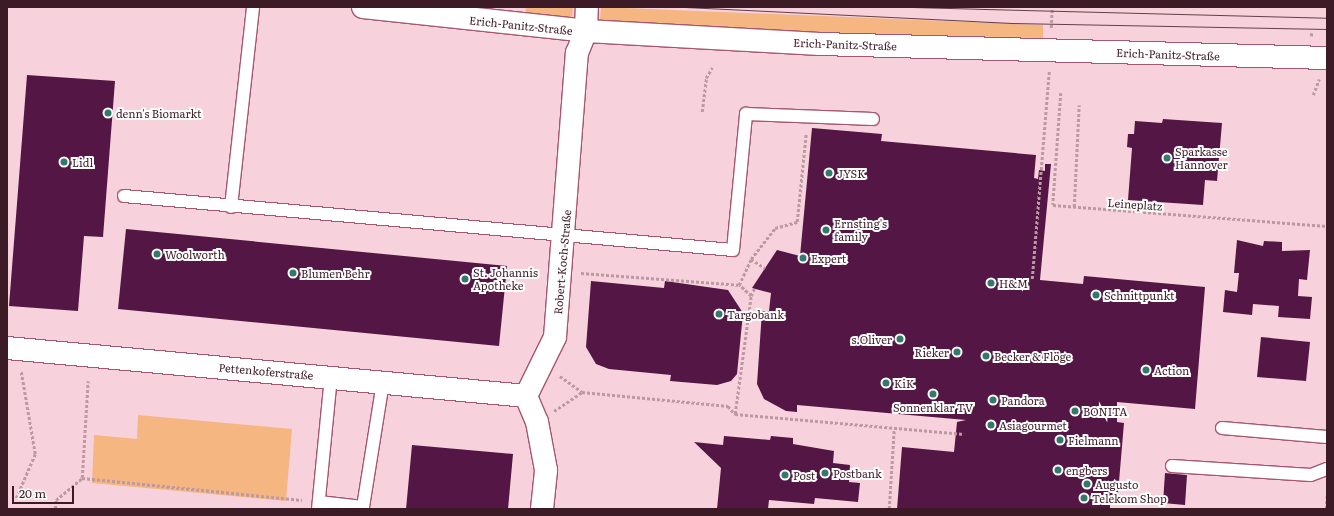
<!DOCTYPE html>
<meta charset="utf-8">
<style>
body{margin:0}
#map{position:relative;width:1334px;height:516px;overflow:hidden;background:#f7d2dc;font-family:Literata,serif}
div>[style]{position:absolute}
.green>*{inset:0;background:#f5b682}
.building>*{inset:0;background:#541644}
.path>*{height:2.5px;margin-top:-1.25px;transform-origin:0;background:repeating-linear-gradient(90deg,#bd99a3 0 3px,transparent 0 5px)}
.roads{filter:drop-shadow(1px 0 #a55670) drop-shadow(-1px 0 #a55670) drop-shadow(0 1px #a55670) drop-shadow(0 -1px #a55670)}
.lane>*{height:12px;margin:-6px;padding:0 6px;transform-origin:6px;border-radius:6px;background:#fff}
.street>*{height:22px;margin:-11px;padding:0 11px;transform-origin:11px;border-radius:11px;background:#fff}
.secondary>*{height:22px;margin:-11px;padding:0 11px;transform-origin:11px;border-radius:11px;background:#fff}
.tram>*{height:1px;margin:-0.5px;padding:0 0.5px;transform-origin:0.5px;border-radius:0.5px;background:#62404b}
.dots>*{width:11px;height:11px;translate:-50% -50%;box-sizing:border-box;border:2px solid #fefefe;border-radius:50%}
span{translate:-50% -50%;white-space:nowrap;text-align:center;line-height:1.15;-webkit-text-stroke:4px #fefefe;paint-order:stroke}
.street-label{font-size:11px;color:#3d1b26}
.poi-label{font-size:11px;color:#3d1b26}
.left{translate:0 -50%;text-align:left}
.right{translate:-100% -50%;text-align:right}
.frame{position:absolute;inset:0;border:8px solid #3d1b26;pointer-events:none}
.scale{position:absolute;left:12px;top:486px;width:62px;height:18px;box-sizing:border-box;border:2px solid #3d1b26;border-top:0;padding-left:5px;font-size:12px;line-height:14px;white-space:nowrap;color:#3d1b26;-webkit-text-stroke:3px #fefefe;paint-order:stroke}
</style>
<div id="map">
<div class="green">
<i style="clip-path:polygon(526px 7px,573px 7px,572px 18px,525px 15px)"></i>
<i style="clip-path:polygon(601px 7px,1043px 25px,1043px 38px,824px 33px,600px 20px)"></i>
<i style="clip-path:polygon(138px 415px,292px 429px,286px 501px,92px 483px,94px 435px,137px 439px)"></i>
</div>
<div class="building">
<i style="clip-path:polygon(27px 75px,115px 81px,103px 237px,84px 236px,78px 311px,9px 306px)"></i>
<i style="clip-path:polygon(1163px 119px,1222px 123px,1217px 181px,1205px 180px,1203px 205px,1128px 200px,1132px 148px,1127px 147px,1128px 134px,1134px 134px,1135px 121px,1162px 123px)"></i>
<i style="clip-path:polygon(812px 128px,882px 134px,881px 141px,1036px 155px,1034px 178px,1038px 179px,1039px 170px,1045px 171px,1045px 164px,1051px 164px,1040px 280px,1083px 284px,1084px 276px,1205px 287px,1195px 409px,1117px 402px,1117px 422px,1124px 423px,1117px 505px,1110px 505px,1110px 509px,897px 509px,902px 447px,954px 452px,957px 422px,966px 420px,797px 405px,797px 412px,786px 411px,764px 399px,757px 384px,762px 311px,769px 311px,771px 293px,752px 288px,777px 250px,800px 256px)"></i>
<i style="clip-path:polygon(126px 229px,507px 266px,499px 346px,118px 309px)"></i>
<i style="clip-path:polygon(1237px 240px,1263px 246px,1264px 241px,1282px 242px,1282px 251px,1310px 250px,1307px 280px,1299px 279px,1298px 296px,1312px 297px,1310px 319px,1278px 317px,1279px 306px,1253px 304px,1252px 315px,1223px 312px,1225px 290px,1237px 292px,1239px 273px,1234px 273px)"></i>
<i style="clip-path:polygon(591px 281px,664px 288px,665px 281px,728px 290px,743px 313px,737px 374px,731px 381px,717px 385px,670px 381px,671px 375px,609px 369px,596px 364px,586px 347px)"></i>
<i style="clip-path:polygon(1261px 337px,1310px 342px,1306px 381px,1257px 377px)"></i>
<i style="clip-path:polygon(724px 436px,770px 440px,771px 436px,793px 438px,793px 444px,834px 451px,833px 463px,850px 465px,849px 482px,860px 483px,858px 502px,815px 498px,814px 504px,769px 500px,768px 509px,717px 509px,721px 468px,694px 442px,723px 445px)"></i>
<i style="clip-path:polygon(412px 445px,513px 454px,508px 509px,406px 509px)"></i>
<i style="clip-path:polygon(1165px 473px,1187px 475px,1185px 505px,1163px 503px)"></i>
</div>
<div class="path">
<i style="left:1051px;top:28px;width:21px;rotate:-87deg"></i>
<i style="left:1310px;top:34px;width:5px;rotate:11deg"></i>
<i style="left:1061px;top:93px;width:112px;rotate:94.1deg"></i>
<i style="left:1053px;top:205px;width:275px;rotate:4.4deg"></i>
<i style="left:1313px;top:95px;width:17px;rotate:-69deg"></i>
<i style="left:702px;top:112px;width:34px;rotate:-83deg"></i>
<i style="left:706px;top:78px;width:12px;rotate:-59deg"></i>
<i style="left:1074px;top:207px;width:102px;rotate:-87.2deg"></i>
<i style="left:751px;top:259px;width:17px;rotate:33deg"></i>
<i style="left:581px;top:273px;width:158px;rotate:4.3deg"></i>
<i style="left:739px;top:285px;width:29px;rotate:-65deg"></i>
<i style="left:751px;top:259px;width:39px;rotate:-52deg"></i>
<i style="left:775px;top:228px;width:23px;rotate:-15deg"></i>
<i style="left:797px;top:222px;width:89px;rotate:-84.2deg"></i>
<i style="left:1032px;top:279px;width:209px;rotate:-85.3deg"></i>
<i style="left:751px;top:296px;width:8px;rotate:-67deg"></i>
<i style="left:560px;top:376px;width:27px;rotate:36deg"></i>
<i style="left:582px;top:392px;width:147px;rotate:5.5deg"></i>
<i style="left:728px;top:406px;width:11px;rotate:49deg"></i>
<i style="left:735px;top:414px;width:230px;rotate:5deg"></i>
<i style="left:554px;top:411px;width:34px;rotate:-34deg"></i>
<i style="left:735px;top:414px;width:119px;rotate:-82.3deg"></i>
<i style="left:751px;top:296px;width:16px;rotate:-137deg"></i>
<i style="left:82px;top:478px;width:97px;rotate:-86.5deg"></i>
<i style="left:16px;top:498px;width:48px;rotate:-66.6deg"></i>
<i style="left:35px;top:454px;width:84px;rotate:-99.6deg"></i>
<i style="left:55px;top:509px;width:9px;rotate:-84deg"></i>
<i style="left:56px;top:500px;width:34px;rotate:-40deg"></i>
<i style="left:82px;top:478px;width:221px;rotate:5.7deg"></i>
<i style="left:889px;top:509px;width:80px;rotate:-86.4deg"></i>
<i style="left:1326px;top:509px;width:15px;rotate:-86deg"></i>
</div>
<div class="roads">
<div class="lane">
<i style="left:124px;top:196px;width:611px;rotate:5.07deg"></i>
<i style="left:733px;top:250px;width:137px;rotate:-84.5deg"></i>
<i style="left:746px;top:114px;width:127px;rotate:2.3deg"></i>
<i style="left:231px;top:207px;width:201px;rotate:-83.7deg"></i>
<i style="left:1222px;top:428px;width:105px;rotate:4.9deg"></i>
<i style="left:1172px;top:466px;width:139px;rotate:3.7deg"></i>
<i style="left:1311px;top:475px;width:17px;rotate:-21deg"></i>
<i style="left:319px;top:502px;width:44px;rotate:6.5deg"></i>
<i style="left:363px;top:507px;width:127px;rotate:-80.9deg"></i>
<i style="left:318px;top:509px;width:133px;rotate:-84.4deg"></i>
</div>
<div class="street">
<i style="left:7px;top:348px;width:521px;rotate:5.28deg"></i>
<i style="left:542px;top:509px;width:39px;rotate:-84deg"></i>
<i style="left:546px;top:470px;width:49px;rotate:-100.6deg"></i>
<i style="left:537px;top:422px;width:28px;rotate:-113deg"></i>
<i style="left:526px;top:396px;width:66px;rotate:-63.8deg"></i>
<i style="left:555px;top:337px;width:285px;rotate:-85.6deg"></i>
<i style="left:577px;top:53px;width:24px;rotate:-68deg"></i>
<i style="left:586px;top:31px;width:24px;rotate:-88deg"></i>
</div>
<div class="secondary">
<i style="left:363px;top:7px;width:224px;rotate:6.1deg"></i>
<i style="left:586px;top:31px;width:234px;rotate:3.2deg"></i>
<i style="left:820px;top:44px;width:507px;rotate:1.58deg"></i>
</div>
</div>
<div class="tram">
<i style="left:685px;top:7px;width:327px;rotate:2.8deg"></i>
<i style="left:1012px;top:23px;width:315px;rotate:1.1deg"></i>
<i style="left:912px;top:7px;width:415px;rotate:1.5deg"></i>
</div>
<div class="dots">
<i style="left:108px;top:113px;background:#33786c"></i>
<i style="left:1167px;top:158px;background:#33786c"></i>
<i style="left:64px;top:162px;background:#33786c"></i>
<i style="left:829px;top:173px;background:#33786c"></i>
<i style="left:826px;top:230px;background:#33786c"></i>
<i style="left:157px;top:254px;background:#33786c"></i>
<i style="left:803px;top:258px;background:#33786c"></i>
<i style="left:293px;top:273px;background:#33786c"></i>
<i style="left:465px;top:279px;background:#33786c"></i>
<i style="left:991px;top:283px;background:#33786c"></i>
<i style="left:1096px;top:295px;background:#33786c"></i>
<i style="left:719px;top:314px;background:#33786c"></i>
<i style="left:900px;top:339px;background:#33786c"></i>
<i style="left:957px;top:352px;background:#33786c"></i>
<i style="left:986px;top:356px;background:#33786c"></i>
<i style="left:1146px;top:370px;background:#33786c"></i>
<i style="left:886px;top:383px;background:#33786c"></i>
<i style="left:933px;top:394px;background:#33786c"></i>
<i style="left:993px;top:400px;background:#33786c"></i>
<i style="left:1075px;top:411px;background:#33786c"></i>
<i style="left:991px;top:425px;background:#33786c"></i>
<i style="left:1060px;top:440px;background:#33786c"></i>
<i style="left:1058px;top:470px;background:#33786c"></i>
<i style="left:825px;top:473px;background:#33786c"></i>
<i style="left:785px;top:475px;background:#33786c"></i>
<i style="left:1087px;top:484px;background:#33786c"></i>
<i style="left:1084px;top:498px;background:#33786c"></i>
</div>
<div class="street-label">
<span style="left:521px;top:25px;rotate:6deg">Erich-Panitz-Straße</span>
<span style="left:845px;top:44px;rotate:2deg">Erich-Panitz-Straße</span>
<span style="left:1168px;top:54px;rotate:2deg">Erich-Panitz-Straße</span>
<span style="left:1135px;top:204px;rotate:4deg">Leineplatz</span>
<span style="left:562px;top:262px;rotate:-85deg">Robert-Koch-Straße</span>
<span style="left:266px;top:371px;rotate:5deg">Pettenkoferstraße</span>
</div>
<div class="poi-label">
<span class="left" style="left:116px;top:113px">denn's Biomarkt</span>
<span class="left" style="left:1175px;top:158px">Sparkasse<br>Hannover</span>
<span class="left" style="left:72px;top:162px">Lidl</span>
<span class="left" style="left:837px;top:173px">JYSK</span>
<span class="left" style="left:834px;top:230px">Ernsting's<br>family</span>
<span class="left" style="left:165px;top:254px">Woolworth</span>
<span class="left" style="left:811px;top:258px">Expert</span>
<span class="left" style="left:301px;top:273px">Blumen Behr</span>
<span class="left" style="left:473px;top:279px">St. Johannis<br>Apotheke</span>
<span class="left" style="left:999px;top:283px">H&amp;M</span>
<span class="left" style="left:1104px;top:295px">Schnittpunkt</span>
<span class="left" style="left:727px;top:314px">Targobank</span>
<span class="right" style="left:892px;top:339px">s.Oliver</span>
<span class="right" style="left:949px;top:352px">Rieker</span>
<span class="left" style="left:994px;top:356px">Becker &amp; Flöge</span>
<span class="left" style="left:1154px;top:370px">Action</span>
<span class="left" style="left:894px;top:383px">KiK</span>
<span class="left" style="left:1001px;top:400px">Pandora</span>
<span style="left:933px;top:407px">Sonnenklar TV</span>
<span class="left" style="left:1083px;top:411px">BONITA</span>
<span class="left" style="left:999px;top:425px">Asiagourmet</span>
<span class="left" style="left:1068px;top:440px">Fielmann</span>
<span class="left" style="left:1066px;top:470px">engbers</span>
<span class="left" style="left:833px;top:473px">Postbank</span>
<span class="left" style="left:793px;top:475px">Post</span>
<span class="left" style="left:1095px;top:484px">Augusto</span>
<span class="left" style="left:1092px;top:498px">Telekom Shop</span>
</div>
<div class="frame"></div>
<div class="scale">20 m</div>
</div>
